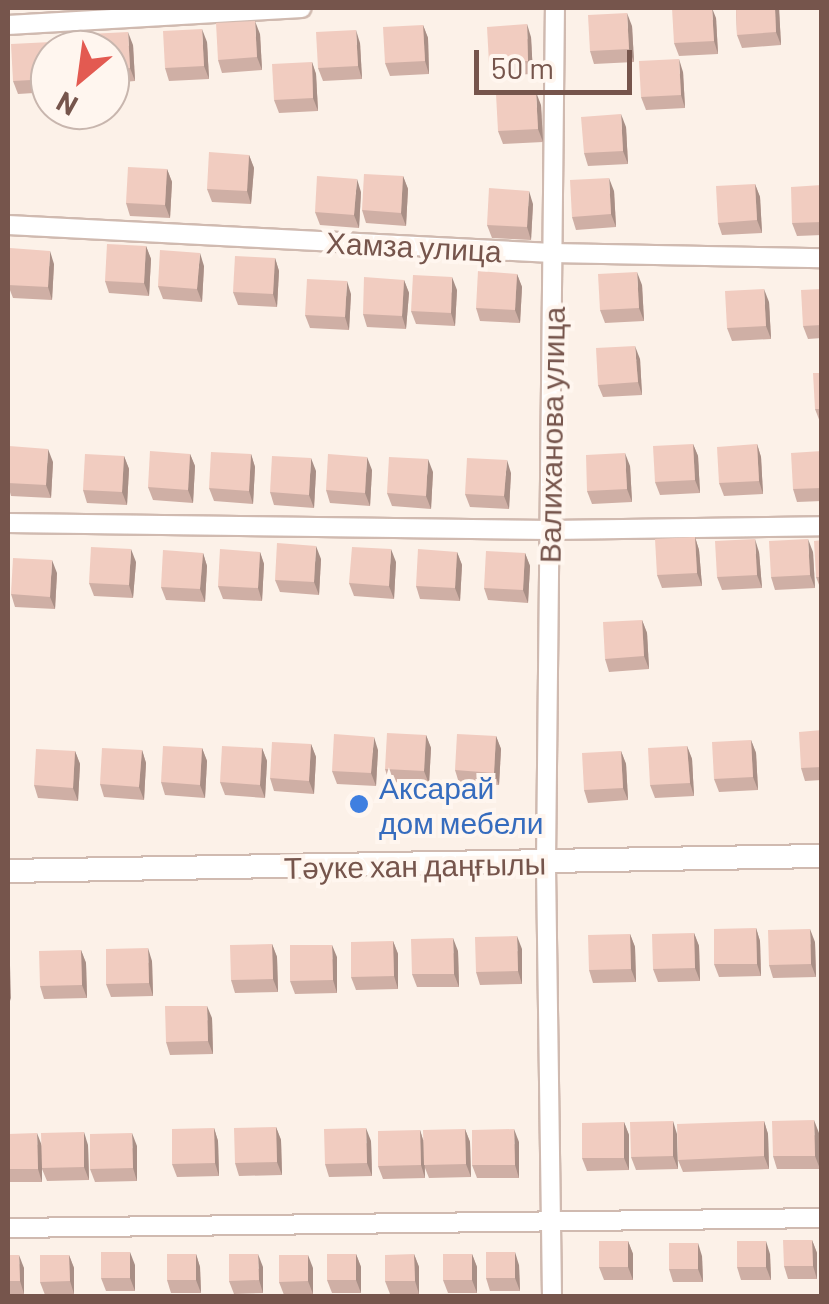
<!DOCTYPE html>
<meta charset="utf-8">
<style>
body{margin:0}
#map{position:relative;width:829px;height:1304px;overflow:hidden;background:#fcf1e8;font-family:Barlow,sans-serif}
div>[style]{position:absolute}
.roads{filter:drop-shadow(2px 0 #d0bab0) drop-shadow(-2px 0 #d0bab0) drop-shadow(0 2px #d0bab0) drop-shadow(0 -2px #d0bab0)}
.minor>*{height:18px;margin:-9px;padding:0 9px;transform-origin:9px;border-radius:9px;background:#fff}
.tertiary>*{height:22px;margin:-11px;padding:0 11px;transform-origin:11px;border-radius:11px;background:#fff}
.wall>*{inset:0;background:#cfafa5}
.shaded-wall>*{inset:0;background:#a98f86}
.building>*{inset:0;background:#f1ccc0}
.dots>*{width:28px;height:28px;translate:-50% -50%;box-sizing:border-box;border:5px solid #fff6ef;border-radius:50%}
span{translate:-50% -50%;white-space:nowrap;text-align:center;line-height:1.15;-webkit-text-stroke:8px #fff6ef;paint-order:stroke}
.street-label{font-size:30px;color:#76554c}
.shop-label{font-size:30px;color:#366cbe}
.left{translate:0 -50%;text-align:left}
.frame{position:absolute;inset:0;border:10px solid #76554c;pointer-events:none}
.north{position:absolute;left:30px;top:30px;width:100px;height:100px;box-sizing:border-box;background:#fff6ef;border:2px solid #c8b6ae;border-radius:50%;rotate:209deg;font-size:28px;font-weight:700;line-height:40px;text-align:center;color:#76554c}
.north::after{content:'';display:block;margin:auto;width:35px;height:45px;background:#e35a51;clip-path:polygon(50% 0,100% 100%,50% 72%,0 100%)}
.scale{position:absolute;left:474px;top:50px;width:158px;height:45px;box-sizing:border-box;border:5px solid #76554c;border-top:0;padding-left:12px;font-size:30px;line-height:35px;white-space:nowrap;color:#76554c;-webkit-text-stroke:8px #fff6ef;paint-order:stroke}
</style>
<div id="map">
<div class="roads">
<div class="minor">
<i style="left:8px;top:25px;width:294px;rotate:-3.3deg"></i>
<i style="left:8px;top:225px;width:545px;rotate:2.95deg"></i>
<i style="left:552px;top:253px;width:270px;rotate:1.1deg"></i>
<i style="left:8px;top:523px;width:542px;rotate:0.74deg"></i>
<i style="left:550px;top:530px;width:272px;rotate:-0.8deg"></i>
<i style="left:8px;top:1228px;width:814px;rotate:-0.7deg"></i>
<i style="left:552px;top:1296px;width:434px;rotate:-90.8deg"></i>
<i style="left:546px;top:862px;width:854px;rotate:-89.4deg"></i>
</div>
<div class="tertiary">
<i style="left:8px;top:871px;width:814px;rotate:-1.06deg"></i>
</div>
</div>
<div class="wall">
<i style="clip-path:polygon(736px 8px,779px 8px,781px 45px,742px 48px,737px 35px)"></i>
<i style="clip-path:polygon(716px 18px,718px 54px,679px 56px,674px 43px)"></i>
<i style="clip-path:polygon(423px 25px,428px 38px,429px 74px,390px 76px,385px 63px)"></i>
<i style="clip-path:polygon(632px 26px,634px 62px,594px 64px,590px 51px)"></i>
<i style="clip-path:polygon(260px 34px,262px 70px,222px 73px,218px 60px)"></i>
<i style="clip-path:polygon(531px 37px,533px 74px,494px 76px,489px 63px)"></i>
<i style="clip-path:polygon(207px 42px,209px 79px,169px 81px,165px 68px)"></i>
<i style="clip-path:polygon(360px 43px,362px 79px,323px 81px,318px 68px)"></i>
<i style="clip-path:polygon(133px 45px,135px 81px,110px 83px,110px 50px)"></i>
<i style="clip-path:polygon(50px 50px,50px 92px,18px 94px,13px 81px)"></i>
<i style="clip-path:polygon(312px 62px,316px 74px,318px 111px,279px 113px,274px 100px)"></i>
<i style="clip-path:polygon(683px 72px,685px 108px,646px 110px,641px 97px)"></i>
<i style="clip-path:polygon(541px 105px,543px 142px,503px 144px,498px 131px)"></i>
<i style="clip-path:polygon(626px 127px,628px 164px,588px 166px,584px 153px)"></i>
<i style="clip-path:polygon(249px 155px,254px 168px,251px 204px,212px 202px,207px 189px)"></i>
<i style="clip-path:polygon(167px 169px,172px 182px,170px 218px,130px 216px,126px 203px)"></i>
<i style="clip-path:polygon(403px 176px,408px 189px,406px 226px,366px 223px,362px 210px)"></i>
<i style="clip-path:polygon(755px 184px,760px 197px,762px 233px,722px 235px,718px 223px)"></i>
<i style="clip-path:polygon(822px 185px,822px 235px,797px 236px,792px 223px)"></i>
<i style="clip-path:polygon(614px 191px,616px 227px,576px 230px,572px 217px)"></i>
<i style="clip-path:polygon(361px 192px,359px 228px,320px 225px,315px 212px)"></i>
<i style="clip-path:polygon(533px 204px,531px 240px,492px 238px,487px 225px)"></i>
<i style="clip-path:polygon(146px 246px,151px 259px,149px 296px,109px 293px,105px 281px)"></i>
<i style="clip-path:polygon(275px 258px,279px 271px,277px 307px,238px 305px,233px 292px)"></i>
<i style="clip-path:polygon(54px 264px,52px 300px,13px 298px,8px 285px)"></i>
<i style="clip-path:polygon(204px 266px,202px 302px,163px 299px,158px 286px)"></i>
<i style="clip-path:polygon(517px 274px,522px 287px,520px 323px,480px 321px,476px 308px)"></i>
<i style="clip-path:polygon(404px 280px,409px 293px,406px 329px,367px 327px,363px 314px)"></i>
<i style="clip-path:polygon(642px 285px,644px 321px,605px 323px,600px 310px)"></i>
<i style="clip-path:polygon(822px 289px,822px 338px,808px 339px,803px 326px)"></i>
<i style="clip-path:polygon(457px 290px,455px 326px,416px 324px,411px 311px)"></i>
<i style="clip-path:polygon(351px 294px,349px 330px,310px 328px,305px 315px)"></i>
<i style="clip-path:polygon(769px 302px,771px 339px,732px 341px,727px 328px)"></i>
<i style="clip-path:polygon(640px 359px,642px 395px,603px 397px,598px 385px)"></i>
<i style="clip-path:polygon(822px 373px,822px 422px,820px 422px,815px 409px)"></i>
<i style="clip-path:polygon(693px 444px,698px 456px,700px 493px,660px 495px,655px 482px)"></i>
<i style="clip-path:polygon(757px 444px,761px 457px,763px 494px,724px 496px,719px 483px)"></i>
<i style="clip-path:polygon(822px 451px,822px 501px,797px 502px,793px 489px)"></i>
<i style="clip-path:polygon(190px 454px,195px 466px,193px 503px,153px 500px,148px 487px)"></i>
<i style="clip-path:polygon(251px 454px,255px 467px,253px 504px,214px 501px,209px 488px)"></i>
<i style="clip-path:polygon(124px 456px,129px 469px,127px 505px,87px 503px,83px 490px)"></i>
<i style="clip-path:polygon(53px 462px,51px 498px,11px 496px,8px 485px,8px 470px)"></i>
<i style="clip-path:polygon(630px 466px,632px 502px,592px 504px,587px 491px)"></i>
<i style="clip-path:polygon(372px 470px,370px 506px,330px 503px,326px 490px)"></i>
<i style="clip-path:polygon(316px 471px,314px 508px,274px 505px,270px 492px)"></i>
<i style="clip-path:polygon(433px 472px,431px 509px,392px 506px,387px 493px)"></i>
<i style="clip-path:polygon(511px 473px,509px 509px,470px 507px,465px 494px)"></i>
<i style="clip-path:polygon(695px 537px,699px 550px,702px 586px,662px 588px,657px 575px)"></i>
<i style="clip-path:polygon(822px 540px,822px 590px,821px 590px,816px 577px)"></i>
<i style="clip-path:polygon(260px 552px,264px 564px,262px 601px,223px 599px,218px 586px)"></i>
<i style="clip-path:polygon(457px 552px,462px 565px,460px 601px,420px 599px,416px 586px)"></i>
<i style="clip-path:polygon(759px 552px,762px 588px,722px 590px,717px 577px)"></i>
<i style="clip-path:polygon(813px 552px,815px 588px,775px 590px,771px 577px)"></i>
<i style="clip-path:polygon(203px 553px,207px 566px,205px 602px,166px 600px,161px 587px)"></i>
<i style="clip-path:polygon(525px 553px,530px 566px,528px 603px,488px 600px,484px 588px)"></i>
<i style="clip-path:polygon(321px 559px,319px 595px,280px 592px,275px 580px)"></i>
<i style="clip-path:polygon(136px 562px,133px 598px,94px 596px,89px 583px)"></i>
<i style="clip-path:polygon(396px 562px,394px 599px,354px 596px,349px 583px)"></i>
<i style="clip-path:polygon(57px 573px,55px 609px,15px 607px,11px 594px)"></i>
<i style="clip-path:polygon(642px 620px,647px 633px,649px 669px,609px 672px,605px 659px)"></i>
<i style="clip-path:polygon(822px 730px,822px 780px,805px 781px,801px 768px)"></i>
<i style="clip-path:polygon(426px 735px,431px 748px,429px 784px,389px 782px,385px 769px)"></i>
<i style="clip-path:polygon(496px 736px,501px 749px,499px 785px,459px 783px,455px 770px)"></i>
<i style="clip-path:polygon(751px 740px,756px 753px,758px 790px,719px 792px,714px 779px)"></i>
<i style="clip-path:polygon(311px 744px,316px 757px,314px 794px,274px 791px,270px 778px)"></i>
<i style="clip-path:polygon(687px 746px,692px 759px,694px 796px,655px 798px,650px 785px)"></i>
<i style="clip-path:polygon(202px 748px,207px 761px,205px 798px,165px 795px,161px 782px)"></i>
<i style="clip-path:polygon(262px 748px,267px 761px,265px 798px,225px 795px,220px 782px)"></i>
<i style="clip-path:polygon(142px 750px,146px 763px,144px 800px,104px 797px,100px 784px)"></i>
<i style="clip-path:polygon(378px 750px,376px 786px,337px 784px,332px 771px)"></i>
<i style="clip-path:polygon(75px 751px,80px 764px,78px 801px,38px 798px,34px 785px)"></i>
<i style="clip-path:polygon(621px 751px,626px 764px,628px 800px,588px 803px,584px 790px)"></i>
<i style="clip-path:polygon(756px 928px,760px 941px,761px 976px,719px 977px,714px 964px)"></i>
<i style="clip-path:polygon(694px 933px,699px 946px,700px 981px,658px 982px,653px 969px)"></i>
<i style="clip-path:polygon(630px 934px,635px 947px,636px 982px,593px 983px,589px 970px)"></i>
<i style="clip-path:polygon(393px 941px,398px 954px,398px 989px,356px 990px,351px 977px)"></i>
<i style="clip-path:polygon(815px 942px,816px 977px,773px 978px,769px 965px)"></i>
<i style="clip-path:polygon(272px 944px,277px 957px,278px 992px,235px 993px,231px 980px)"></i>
<i style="clip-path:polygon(522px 949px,522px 984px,480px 985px,476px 972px)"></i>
<i style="clip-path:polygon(81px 950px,86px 963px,87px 998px,44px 999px,40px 986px)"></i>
<i style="clip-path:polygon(458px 951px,459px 987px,417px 987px,412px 974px)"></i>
<i style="clip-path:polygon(337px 957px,337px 993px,295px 994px,290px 981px)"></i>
<i style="clip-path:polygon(152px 961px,153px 996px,111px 997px,106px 984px)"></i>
<i style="clip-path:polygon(212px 1018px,213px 1054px,170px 1055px,166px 1042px)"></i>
<i style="clip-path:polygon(673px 1121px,678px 1169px,636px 1170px,631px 1157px)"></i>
<i style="clip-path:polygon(764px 1121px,768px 1134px,769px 1169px,683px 1172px,678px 1160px)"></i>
<i style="clip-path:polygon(624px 1122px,629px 1135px,629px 1170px,587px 1171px,582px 1158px)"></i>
<i style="clip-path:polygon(276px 1127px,281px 1140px,282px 1175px,239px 1176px,235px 1163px)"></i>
<i style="clip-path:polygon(214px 1128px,218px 1141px,219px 1176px,177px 1177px,172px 1164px)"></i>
<i style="clip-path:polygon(465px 1129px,470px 1142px,471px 1177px,429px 1178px,425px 1168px,425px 1178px,383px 1179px,378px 1166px,420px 1130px,423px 1140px)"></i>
<i style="clip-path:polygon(819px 1133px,820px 1169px,777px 1169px,773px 1156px)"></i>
<i style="clip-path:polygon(8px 1134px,41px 1146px,88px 1145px,89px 1180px,47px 1181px,42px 1169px,42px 1182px,8px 1182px)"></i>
<i style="clip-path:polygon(371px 1141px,372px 1176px,329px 1177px,325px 1164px)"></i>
<i style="clip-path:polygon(519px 1142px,519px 1178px,477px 1178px,472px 1165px)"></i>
<i style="clip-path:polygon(137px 1146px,137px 1181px,95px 1182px,90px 1169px)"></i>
<i style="clip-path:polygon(812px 1240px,817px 1253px,817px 1279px,788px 1279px,784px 1266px)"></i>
<i style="clip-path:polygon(628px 1241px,633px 1254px,633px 1280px,604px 1280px,599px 1267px)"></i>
<i style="clip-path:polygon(196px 1254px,200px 1267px,201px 1293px,171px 1293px,167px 1280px)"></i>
<i style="clip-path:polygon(356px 1254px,361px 1267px,361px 1293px,332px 1293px,327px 1280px)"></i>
<i style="clip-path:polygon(414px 1254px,419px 1267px,419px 1294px,390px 1294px,385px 1281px)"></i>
<i style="clip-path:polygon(472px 1254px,477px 1267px,477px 1293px,448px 1293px,443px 1280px)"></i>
<i style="clip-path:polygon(770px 1254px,771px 1280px,741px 1280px,737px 1267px)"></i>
<i style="clip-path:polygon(8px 1255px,24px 1268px,24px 1294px,8px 1294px)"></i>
<i style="clip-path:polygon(69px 1255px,74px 1268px,74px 1294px,45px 1295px,40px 1282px)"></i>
<i style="clip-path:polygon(702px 1256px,703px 1282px,673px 1282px,669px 1269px)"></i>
<i style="clip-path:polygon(135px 1265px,135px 1291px,106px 1291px,101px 1278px)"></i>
<i style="clip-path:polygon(519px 1265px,520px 1291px,490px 1291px,486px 1278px)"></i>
<i style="clip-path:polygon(263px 1267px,263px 1293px,234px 1294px,229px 1281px)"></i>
<i style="clip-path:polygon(313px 1268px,313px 1294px,284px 1295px,279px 1282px)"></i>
</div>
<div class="shaded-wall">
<i style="clip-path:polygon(712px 8px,716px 18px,718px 54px,714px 41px)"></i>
<i style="clip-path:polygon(775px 8px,779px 8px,781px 45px,776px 32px)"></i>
<i style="clip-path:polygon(627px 13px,632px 26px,634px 62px,629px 49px)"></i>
<i style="clip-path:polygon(255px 21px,260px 34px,262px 70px,257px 57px)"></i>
<i style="clip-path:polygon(527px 24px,531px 37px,533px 74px,528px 61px)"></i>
<i style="clip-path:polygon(423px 25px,428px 38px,429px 74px,425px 61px)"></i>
<i style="clip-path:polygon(202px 29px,207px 42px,209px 79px,204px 66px)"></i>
<i style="clip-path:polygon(356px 30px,360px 43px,362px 79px,358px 66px)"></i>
<i style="clip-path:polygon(128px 32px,133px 45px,135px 81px,130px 68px)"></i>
<i style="clip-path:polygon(679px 59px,683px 72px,685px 108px,681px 95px)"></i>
<i style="clip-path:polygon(312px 62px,316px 74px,318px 111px,313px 98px)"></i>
<i style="clip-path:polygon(536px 92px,541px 105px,543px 142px,538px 129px)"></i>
<i style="clip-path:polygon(621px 114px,626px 127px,628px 164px,623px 151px)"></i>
<i style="clip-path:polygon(249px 155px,254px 168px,251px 204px,247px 191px)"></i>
<i style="clip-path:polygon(8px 158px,10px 166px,8px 202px)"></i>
<i style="clip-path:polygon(167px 169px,172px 182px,170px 218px,165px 205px)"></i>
<i style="clip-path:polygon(403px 176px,408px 189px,406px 226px,401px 213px)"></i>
<i style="clip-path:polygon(609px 178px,614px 191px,616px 227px,611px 214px)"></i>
<i style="clip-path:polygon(357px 179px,361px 192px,359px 228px,354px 215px)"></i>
<i style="clip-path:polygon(755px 184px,760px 197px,762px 233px,757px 220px)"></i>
<i style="clip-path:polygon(529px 191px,533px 204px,531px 240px,527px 227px)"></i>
<i style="clip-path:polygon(146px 246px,151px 259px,149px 296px,144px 283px)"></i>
<i style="clip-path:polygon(50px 251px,54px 264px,52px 300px,48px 287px)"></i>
<i style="clip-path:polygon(200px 253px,204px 266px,202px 302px,197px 289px)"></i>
<i style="clip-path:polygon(275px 258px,279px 271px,277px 307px,273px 294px)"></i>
<i style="clip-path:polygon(637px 272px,642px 285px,644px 321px,639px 308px)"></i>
<i style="clip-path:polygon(517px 274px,522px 287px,520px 323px,515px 310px)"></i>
<i style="clip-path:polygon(452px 277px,457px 290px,455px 326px,451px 313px)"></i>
<i style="clip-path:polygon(404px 280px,409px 293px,406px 329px,402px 316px)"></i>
<i style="clip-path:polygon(347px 281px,351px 294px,349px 330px,345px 317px)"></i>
<i style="clip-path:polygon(764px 289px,769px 302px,771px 339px,766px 326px)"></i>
<i style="clip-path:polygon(635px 346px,640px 359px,642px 395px,638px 382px)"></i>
<i style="clip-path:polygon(693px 444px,698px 456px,700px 493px,695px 480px)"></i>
<i style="clip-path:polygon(757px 444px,761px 457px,763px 494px,759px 481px)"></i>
<i style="clip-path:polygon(48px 449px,53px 462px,51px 498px,46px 485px)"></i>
<i style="clip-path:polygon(625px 453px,630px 466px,632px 502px,627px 489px)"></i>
<i style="clip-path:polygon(190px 454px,195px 466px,193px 503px,188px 490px)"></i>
<i style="clip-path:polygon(251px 454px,255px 467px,253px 504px,249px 491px)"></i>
<i style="clip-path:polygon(124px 456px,129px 469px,127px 505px,122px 492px)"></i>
<i style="clip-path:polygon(367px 457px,372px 470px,370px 506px,365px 493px)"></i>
<i style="clip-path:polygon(311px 458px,316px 471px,314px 508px,309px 495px)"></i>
<i style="clip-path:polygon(428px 459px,433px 472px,431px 509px,426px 496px)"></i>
<i style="clip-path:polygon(507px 460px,511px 473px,509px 509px,504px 496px)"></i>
<i style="clip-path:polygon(695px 537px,699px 550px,702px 586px,697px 573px)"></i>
<i style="clip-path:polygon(755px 539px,759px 552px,762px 588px,757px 575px)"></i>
<i style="clip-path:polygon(808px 539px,813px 552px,815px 588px,810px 575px)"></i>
<i style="clip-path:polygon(316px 546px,321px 559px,319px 595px,314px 582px)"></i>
<i style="clip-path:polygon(131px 549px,136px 562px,133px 598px,129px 585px)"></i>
<i style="clip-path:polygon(391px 549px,396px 562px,394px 599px,389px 586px)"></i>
<i style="clip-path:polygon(260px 552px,264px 564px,262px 601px,258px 588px)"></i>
<i style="clip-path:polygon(457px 552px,462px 565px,460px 601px,455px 588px)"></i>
<i style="clip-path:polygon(203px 553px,207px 566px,205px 602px,200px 589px)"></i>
<i style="clip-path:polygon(525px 553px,530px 566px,528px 603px,523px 590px)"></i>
<i style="clip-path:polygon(52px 560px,57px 573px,55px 609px,50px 597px)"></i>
<i style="clip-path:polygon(642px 620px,647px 633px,649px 669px,644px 656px)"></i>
<i style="clip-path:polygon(426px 735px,431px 748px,429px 784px,424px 771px)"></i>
<i style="clip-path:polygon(496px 736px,501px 749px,499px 785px,494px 773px)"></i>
<i style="clip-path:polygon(374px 737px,378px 750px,376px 786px,371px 773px)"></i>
<i style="clip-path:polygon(751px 740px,756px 753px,758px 790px,753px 777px)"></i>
<i style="clip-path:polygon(311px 744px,316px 757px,314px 794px,309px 781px)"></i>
<i style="clip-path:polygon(687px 746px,692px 759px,694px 796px,690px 783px)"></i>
<i style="clip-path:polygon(202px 748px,207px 761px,205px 798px,200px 785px)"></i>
<i style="clip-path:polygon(262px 748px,267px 761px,265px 798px,260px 785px)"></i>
<i style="clip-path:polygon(142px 750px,146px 763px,144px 800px,139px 787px)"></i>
<i style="clip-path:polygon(75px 751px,80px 764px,78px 801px,73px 788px)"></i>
<i style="clip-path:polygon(621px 751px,626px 764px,628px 800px,623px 788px)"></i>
<i style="clip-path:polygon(756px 928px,760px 941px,761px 976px,757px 964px)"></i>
<i style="clip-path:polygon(810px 929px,815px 942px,816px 977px,811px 964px)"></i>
<i style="clip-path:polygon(694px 933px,699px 946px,700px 981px,695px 968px)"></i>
<i style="clip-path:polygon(630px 934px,635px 947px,636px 982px,631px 969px)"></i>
<i style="clip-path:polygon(517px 936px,522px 949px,522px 984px,518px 971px)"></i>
<i style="clip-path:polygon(453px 938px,458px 951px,459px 987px,454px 974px)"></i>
<i style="clip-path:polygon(393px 941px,398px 954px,398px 989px,394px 976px)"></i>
<i style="clip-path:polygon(272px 944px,277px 957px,278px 992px,273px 979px)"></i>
<i style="clip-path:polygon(332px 945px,337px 957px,337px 993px,333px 980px)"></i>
<i style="clip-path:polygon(148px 948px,152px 961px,153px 996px,149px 983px)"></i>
<i style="clip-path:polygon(81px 950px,86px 963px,87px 998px,82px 985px)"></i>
<i style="clip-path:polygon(8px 958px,10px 965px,11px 1001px,8px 992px)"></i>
<i style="clip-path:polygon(207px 1006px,212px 1018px,213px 1054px,208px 1041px)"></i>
<i style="clip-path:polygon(814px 1120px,819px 1133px,820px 1169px,815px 1156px)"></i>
<i style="clip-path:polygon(673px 1121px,677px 1134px,678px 1169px,673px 1156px)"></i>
<i style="clip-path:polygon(764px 1121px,768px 1134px,769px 1169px,764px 1156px)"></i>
<i style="clip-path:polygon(624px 1122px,629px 1135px,629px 1170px,624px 1158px)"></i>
<i style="clip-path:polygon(276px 1127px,281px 1140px,282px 1175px,277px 1162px)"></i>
<i style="clip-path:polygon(214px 1128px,218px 1141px,219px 1176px,215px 1163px)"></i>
<i style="clip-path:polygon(366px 1128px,371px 1141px,372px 1176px,367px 1163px)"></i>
<i style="clip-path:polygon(465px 1129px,470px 1142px,471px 1177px,466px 1164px)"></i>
<i style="clip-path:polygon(514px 1129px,519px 1142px,519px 1178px,515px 1165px)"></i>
<i style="clip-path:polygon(420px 1130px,424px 1143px,425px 1178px,421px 1165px)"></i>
<i style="clip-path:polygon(84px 1132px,88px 1145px,89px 1180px,84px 1167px)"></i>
<i style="clip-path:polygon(37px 1133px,42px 1146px,42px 1182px,38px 1169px)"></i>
<i style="clip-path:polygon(132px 1133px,137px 1146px,137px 1181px,133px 1168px)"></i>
<i style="clip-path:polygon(812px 1240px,817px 1253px,817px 1279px,813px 1266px)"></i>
<i style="clip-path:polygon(628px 1241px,633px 1254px,633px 1280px,628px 1267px)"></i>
<i style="clip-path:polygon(766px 1241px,770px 1254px,771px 1280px,766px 1267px)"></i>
<i style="clip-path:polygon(698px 1243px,702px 1256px,703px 1282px,698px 1269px)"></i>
<i style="clip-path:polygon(130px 1252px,135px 1265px,135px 1291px,130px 1278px)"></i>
<i style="clip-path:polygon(515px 1252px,519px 1265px,520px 1291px,515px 1278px)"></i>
<i style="clip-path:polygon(196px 1254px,200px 1267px,201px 1293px,196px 1280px)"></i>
<i style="clip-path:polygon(258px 1254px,263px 1267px,263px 1293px,259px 1280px)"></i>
<i style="clip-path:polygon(356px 1254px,361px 1267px,361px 1293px,356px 1280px)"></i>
<i style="clip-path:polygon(414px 1254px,419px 1267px,419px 1294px,415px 1281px)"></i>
<i style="clip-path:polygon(472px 1254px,477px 1267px,477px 1293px,472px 1280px)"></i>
<i style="clip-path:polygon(19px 1255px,24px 1268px,24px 1294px,20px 1281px)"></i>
<i style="clip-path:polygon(69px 1255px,74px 1268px,74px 1294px,70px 1281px)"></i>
<i style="clip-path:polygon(308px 1255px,313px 1268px,313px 1294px,308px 1281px)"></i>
</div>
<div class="building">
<i style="clip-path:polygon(672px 8px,712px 8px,714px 41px,674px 43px)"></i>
<i style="clip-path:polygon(736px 8px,775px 8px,776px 32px,737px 35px)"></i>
<i style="clip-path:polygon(627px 13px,629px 49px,590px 51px,588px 15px)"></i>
<i style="clip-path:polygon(255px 21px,257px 57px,218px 60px,216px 23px)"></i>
<i style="clip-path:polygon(527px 24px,528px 61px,489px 63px,487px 27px)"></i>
<i style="clip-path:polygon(423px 25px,425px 61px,385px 63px,383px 27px)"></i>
<i style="clip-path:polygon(202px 29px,204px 66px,165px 68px,163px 31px)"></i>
<i style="clip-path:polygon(356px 30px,358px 66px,318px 68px,316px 32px)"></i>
<i style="clip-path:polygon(128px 32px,130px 68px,110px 70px,110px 50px,90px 50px,89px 34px)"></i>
<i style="clip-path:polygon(51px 42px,50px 79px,13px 81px,11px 44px)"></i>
<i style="clip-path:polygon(679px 59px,681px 95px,641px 97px,639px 61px)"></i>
<i style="clip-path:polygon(312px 62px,313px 98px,274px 100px,272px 64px)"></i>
<i style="clip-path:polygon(536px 92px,538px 129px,498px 131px,496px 94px)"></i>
<i style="clip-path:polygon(621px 114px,623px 151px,584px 153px,581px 117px)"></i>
<i style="clip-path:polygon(209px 152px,249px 155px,247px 191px,207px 189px)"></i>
<i style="clip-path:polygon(128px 167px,167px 169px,165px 205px,126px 203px)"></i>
<i style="clip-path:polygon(364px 174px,403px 176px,401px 213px,362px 210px)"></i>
<i style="clip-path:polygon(317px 176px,357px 179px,354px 215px,315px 212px)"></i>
<i style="clip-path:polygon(609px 178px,611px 214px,572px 217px,570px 180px)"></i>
<i style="clip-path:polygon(755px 184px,757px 220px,718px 223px,716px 186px)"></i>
<i style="clip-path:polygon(822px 185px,822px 222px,792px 223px,791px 187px)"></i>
<i style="clip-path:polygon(489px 188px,529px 191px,527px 227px,487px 225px)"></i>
<i style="clip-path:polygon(107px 244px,146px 246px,144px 283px,105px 281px)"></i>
<i style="clip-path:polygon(10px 248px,50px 251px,48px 287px,8px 285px)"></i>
<i style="clip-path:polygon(160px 250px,200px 253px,197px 289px,158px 286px)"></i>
<i style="clip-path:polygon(235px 256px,275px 258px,273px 294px,233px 292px)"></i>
<i style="clip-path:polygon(478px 271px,517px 274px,515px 310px,476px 308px)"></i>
<i style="clip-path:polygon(637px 272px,639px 308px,600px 310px,598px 274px)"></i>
<i style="clip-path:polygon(413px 275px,452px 277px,451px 313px,411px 311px)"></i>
<i style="clip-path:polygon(364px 277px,404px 280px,402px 316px,363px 314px)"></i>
<i style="clip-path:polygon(307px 279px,347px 281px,345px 317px,305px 315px)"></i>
<i style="clip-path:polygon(764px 289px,766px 326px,727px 328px,725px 291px)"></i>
<i style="clip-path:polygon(822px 289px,822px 325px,803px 326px,801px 290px)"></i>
<i style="clip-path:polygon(635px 346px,638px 382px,598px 385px,596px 348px)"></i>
<i style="clip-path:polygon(813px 373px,822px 373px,822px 409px,815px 409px)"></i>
<i style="clip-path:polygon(693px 444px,695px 480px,655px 482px,653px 446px)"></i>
<i style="clip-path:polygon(757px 444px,759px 481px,719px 483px,717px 447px)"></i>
<i style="clip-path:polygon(9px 446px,48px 449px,46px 485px,8px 483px)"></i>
<i style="clip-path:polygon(150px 451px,190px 454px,188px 490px,148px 487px)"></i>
<i style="clip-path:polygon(822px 451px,822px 488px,793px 489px,791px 453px)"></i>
<i style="clip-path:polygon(211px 452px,251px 454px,249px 491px,209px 488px)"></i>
<i style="clip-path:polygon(625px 453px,627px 489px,587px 491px,586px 455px)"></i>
<i style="clip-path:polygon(85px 454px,124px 456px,122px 492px,83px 490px)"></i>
<i style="clip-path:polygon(328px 454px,367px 457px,365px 493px,326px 490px)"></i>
<i style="clip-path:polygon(272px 456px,311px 458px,309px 495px,270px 492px)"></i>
<i style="clip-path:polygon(389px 457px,428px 459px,426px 496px,387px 493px)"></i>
<i style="clip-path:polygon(467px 458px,507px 460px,504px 496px,465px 494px)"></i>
<i style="clip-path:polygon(695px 537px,697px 573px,657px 575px,655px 539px)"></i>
<i style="clip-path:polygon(755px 539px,757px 575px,717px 577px,715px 541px)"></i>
<i style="clip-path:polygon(808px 539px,810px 575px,771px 577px,769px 541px)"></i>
<i style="clip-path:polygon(822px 540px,822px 577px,816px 577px,814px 541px)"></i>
<i style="clip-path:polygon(277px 543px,316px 546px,314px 582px,275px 580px)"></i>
<i style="clip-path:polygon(91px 547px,131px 549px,129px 585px,89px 583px)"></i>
<i style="clip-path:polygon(352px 547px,391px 549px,389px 586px,349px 583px)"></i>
<i style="clip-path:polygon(220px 549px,260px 552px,258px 588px,218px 586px)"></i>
<i style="clip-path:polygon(418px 549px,457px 552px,455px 588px,416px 586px)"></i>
<i style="clip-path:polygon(163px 550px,203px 553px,200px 589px,161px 587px)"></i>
<i style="clip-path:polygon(486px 551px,525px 553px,523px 590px,484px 588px)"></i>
<i style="clip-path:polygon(13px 558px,52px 560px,50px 597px,11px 594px)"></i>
<i style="clip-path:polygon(642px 620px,644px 656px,605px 659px,603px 622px)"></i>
<i style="clip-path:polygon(822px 730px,822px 767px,801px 768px,799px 732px)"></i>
<i style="clip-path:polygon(387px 733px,426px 735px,424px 771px,385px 769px)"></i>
<i style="clip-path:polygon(334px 734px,374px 737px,371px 773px,332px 771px)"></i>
<i style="clip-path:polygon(457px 734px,496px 736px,494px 773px,455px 770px)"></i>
<i style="clip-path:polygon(751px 740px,753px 777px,714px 779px,712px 742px)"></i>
<i style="clip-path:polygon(272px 742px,311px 744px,309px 781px,270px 778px)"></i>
<i style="clip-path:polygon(163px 746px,202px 748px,200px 785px,161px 782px)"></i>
<i style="clip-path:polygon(222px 746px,262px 748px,260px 785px,220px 782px)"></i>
<i style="clip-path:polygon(687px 746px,690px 783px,650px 785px,648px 748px)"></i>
<i style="clip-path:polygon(102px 748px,142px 750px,139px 787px,100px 784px)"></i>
<i style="clip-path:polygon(36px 749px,75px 751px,73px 788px,34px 785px)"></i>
<i style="clip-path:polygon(621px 751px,623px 788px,584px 790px,582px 753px)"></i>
<i style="clip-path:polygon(756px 928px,757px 964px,714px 964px,714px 929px)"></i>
<i style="clip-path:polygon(810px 929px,811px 964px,769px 965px,768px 930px)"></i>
<i style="clip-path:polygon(694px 933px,695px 968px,653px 969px,652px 934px)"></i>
<i style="clip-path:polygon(630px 934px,631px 969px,589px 970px,588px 935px)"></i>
<i style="clip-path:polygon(517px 936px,518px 971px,476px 972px,475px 937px)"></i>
<i style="clip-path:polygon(453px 938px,454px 974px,412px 974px,411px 939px)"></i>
<i style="clip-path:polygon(393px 941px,394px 976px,351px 977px,351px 942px)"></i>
<i style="clip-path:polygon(272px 944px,273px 979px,231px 980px,230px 945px)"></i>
<i style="clip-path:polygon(290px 945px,332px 945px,333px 980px,290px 981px)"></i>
<i style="clip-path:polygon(148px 948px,149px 983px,106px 984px,106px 949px)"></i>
<i style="clip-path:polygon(81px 950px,82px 985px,40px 986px,39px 951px)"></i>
<i style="clip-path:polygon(165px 1006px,207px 1006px,208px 1041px,166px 1042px)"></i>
<i style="clip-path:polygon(814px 1120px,815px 1156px,773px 1156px,772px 1121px)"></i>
<i style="clip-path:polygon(673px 1121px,673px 1156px,631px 1157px,630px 1122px)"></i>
<i style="clip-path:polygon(764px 1121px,764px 1156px,678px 1160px,677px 1124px)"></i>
<i style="clip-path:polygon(624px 1122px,624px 1158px,582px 1158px,582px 1123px)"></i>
<i style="clip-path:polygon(820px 1124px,822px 1124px,822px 1159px,821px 1159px)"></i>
<i style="clip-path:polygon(276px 1127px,277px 1162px,235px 1163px,234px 1128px)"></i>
<i style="clip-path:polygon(214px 1128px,215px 1163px,172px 1164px,172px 1129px)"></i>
<i style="clip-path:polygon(366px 1128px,367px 1163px,325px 1164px,324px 1129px)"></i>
<i style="clip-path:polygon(465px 1129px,466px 1164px,424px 1165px,423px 1130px)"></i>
<i style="clip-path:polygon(514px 1129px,515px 1165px,472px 1165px,472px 1130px)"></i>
<i style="clip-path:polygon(420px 1130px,421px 1165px,378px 1166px,378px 1131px)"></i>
<i style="clip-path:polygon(84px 1132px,84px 1167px,42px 1168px,41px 1133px)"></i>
<i style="clip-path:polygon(37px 1133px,38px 1169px,8px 1169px,8px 1134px)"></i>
<i style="clip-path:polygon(132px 1133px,133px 1168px,90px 1169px,90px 1134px)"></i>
<i style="clip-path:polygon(783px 1240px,812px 1240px,813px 1266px,784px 1266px)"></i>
<i style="clip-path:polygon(599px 1241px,628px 1241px,628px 1267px,599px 1267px)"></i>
<i style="clip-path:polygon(737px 1241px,766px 1241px,766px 1267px,737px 1267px)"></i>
<i style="clip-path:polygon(669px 1243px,698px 1243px,698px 1269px,669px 1269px)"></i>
<i style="clip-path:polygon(101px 1252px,130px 1252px,130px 1278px,101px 1278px)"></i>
<i style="clip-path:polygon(486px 1252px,515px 1252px,515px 1278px,486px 1278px)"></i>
<i style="clip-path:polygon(167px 1254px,196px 1254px,196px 1280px,167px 1280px)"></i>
<i style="clip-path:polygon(229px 1254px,258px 1254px,259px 1280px,229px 1281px)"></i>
<i style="clip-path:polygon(327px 1254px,356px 1254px,356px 1280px,327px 1280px)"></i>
<i style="clip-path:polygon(414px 1254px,415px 1281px,385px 1281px,385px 1255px)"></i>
<i style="clip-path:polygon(443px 1254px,472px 1254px,472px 1280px,443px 1280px)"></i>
<i style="clip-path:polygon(8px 1255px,19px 1255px,20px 1281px,8px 1281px)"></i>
<i style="clip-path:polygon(40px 1255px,69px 1255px,70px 1281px,40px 1282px)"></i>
<i style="clip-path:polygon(279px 1255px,308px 1255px,308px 1281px,279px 1282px)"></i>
</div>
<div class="dots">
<i style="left:359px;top:804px;background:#3f7fe0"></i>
</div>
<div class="street-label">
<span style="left:414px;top:246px;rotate:3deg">Хамза улица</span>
<span style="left:551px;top:435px;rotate:-89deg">Валиханова улица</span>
<span style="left:415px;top:865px;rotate:-1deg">Тәуке хан даңғылы</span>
</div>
<div class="shop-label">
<span class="left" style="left:379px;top:804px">Аксарай<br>дом мебели</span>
</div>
<div class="frame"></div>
<div class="north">N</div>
<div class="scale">50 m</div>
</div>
